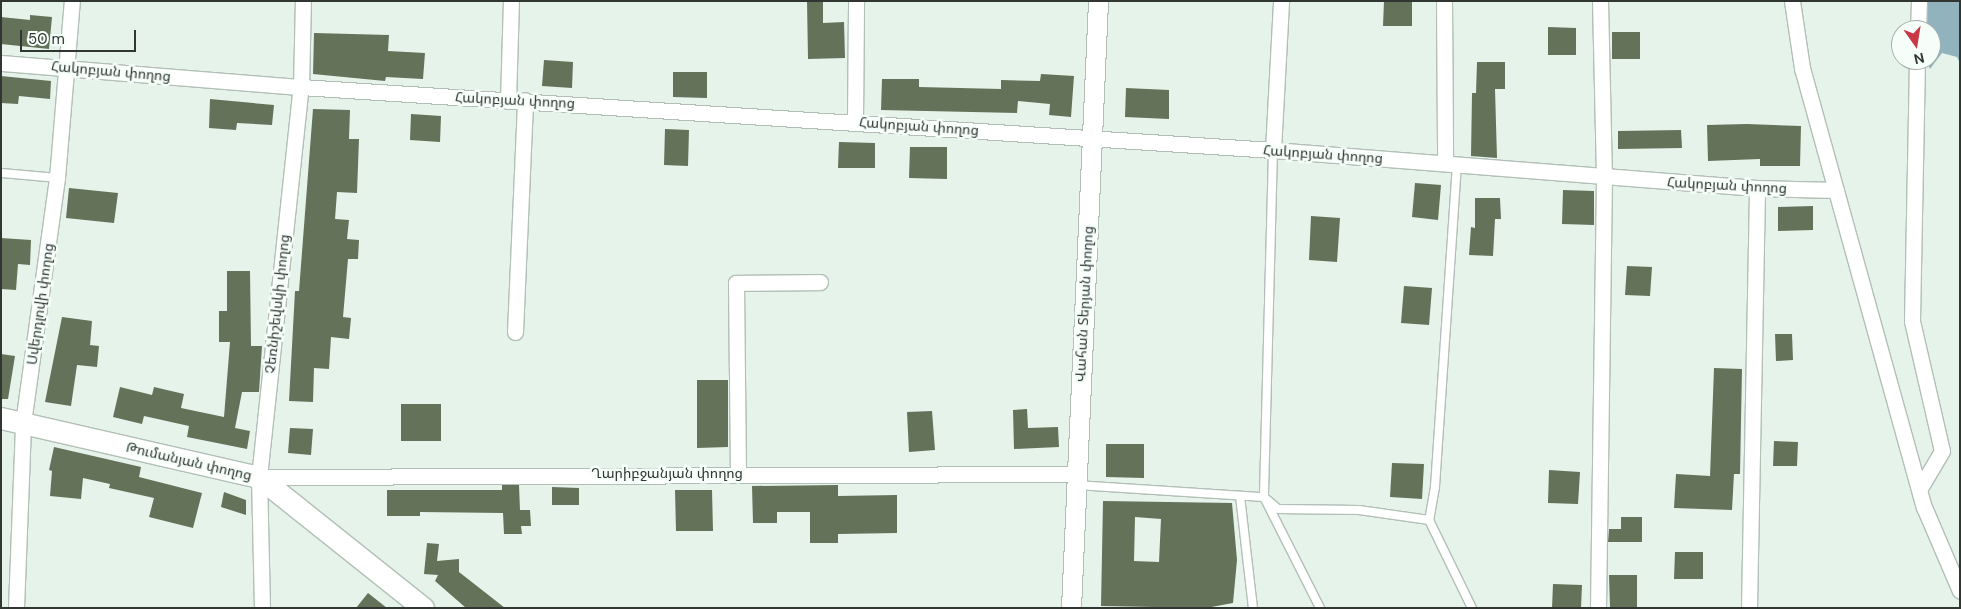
<!DOCTYPE html>
<meta charset="utf-8">
<style>
body{margin:0}
#map{position:relative;width:1961px;height:609px;overflow:hidden;background:#e5f3eb;font-family:"DM Sans","Noto Sans Armenian",sans-serif}
div>[style]{position:absolute}
.water>*{inset:0;background:#90b3be}
.building>*{inset:0;background:#64725a}
.roads{filter:drop-shadow(1px 0 #b2bfb7) drop-shadow(-1px 0 #b2bfb7) drop-shadow(0 1px #b2bfb7) drop-shadow(0 -1px #b2bfb7)}
.service>*{height:8px;margin:-4px;padding:0 4px;transform-origin:4px;border-radius:4px;background:#fff}
.minor>*{height:15px;margin:-7.5px;padding:0 7.5px;transform-origin:7.5px;border-radius:7.5px;background:#fff}
.tertiary>*{height:19px;margin:-9.5px;padding:0 9.5px;transform-origin:9.5px;border-radius:9.5px;background:#fff}
.secondary>*{height:21px;margin:-10.5px;padding:0 10.5px;transform-origin:10.5px;border-radius:10.5px;background:#fff}
span{translate:-50% -50%;white-space:nowrap;text-align:center;line-height:1.15;-webkit-text-stroke:5px #f6fefa;paint-order:stroke}
.street-label{font-size:14px;color:#313633}
.frame{position:absolute;inset:0;border:2px solid #313633;pointer-events:none}
.north{position:absolute;left:1891px;top:20px;width:50px;height:50px;box-sizing:border-box;background:#f6fefa;border:1px solid #a7aeaa;border-radius:50%;rotate:167deg;font-size:14px;font-weight:700;line-height:20px;text-align:center;color:#313633}
.north::after{content:'';display:block;margin:auto;width:18px;height:22px;background:#c83846;clip-path:polygon(50% 0,100% 100%,50% 72%,0 100%)}
.scale{position:absolute;left:20px;top:30px;width:116px;height:22px;box-sizing:border-box;border:2px solid #313633;border-top:0;padding-left:6px;font-size:15px;line-height:18px;white-space:nowrap;color:#313633;-webkit-text-stroke:4px #f6fefa;paint-order:stroke}
</style>
<div id="map">
<div class="water">
<i style="clip-path:polygon(1925px 1px,1960px 1px,1960px 63px,1957px 57px,1942px 53px,1930px 69px,1926px 60px,1931px 60px,1931px 30px,1921px 30px)"></i>
</div>
<div class="building">
<i style="clip-path:polygon(807px 1px,823px 1px,823px 23px,844px 22px,845px 58px,808px 59px)"></i>
<i style="clip-path:polygon(1384px 1px,1412px 1px,1412px 26px,1383px 26px)"></i>
<i style="clip-path:polygon(30px 15px,52px 17px,49px 49px,1px 44px,1px 17px,30px 20px)"></i>
<i style="clip-path:polygon(1548px 27px,1576px 28px,1576px 55px,1548px 55px)"></i>
<i style="clip-path:polygon(1612px 32px,1640px 32px,1640px 59px,1612px 59px)"></i>
<i style="clip-path:polygon(314px 33px,389px 35px,388px 51px,425px 53px,423px 79px,386px 77px,385px 81px,313px 74px)"></i>
<i style="clip-path:polygon(544px 60px,573px 62px,572px 88px,542px 86px)"></i>
<i style="clip-path:polygon(1477px 62px,1505px 62px,1505px 89px,1495px 89px,1497px 158px,1471px 156px,1472px 93px,1476px 93px)"></i>
<i style="clip-path:polygon(673px 72px,707px 72px,707px 98px,673px 97px)"></i>
<i style="clip-path:polygon(1041px 74px,1074px 76px,1071px 117px,1049px 115px,1050px 104px,1018px 101px,1017px 113px,881px 110px,882px 79px,919px 79px,919px 87px,1001px 89px,1001px 80px,1040px 81px)"></i>
<i style="clip-path:polygon(1px 76px,51px 81px,50px 99px,19px 96px,18px 104px,1px 103px)"></i>
<i style="clip-path:polygon(1126px 88px,1169px 90px,1169px 119px,1125px 117px)"></i>
<i style="clip-path:polygon(210px 99px,274px 105px,272px 125px,237px 123px,236px 130px,209px 128px)"></i>
<i style="clip-path:polygon(313px 109px,350px 110px,349px 139px,359px 139px,357px 193px,337px 192px,335px 219px,349px 220px,347px 239px,359px 240px,358px 259px,348px 259px,343px 317px,351px 318px,349px 339px,331px 337px,329px 369px,314px 368px,313px 402px,289px 401px,295px 291px,299px 291px)"></i>
<i style="clip-path:polygon(411px 114px,441px 116px,440px 142px,410px 140px)"></i>
<i style="clip-path:polygon(1747px 124px,1801px 126px,1800px 166px,1760px 166px,1760px 159px,1708px 161px,1707px 125px)"></i>
<i style="clip-path:polygon(665px 129px,689px 130px,688px 166px,664px 165px)"></i>
<i style="clip-path:polygon(1681px 130px,1682px 148px,1618px 149px,1618px 131px)"></i>
<i style="clip-path:polygon(839px 142px,875px 143px,875px 168px,838px 168px)"></i>
<i style="clip-path:polygon(910px 147px,947px 147px,947px 179px,909px 178px)"></i>
<i style="clip-path:polygon(1415px 183px,1441px 185px,1438px 220px,1412px 217px)"></i>
<i style="clip-path:polygon(69px 188px,118px 193px,114px 223px,66px 218px)"></i>
<i style="clip-path:polygon(1563px 190px,1594px 191px,1594px 225px,1562px 224px)"></i>
<i style="clip-path:polygon(1475px 198px,1500px 198px,1501px 219px,1495px 219px,1493px 256px,1469px 255px,1471px 227px,1475px 228px)"></i>
<i style="clip-path:polygon(1813px 206px,1813px 230px,1778px 231px,1778px 207px)"></i>
<i style="clip-path:polygon(1311px 216px,1340px 218px,1337px 262px,1309px 260px)"></i>
<i style="clip-path:polygon(1px 238px,31px 240px,30px 265px,18px 264px,16px 290px,1px 289px)"></i>
<i style="clip-path:polygon(1627px 266px,1652px 267px,1650px 296px,1625px 295px)"></i>
<i style="clip-path:polygon(227px 271px,250px 271px,251px 346px,262px 346px,259px 392px,242px 392px,235px 428px,250px 431px,247px 449px,187px 437px,189px 426px,144px 416px,142px 424px,113px 417px,120px 387px,152px 395px,154px 387px,184px 394px,181px 408px,224px 417px,230px 342px,219px 342px,219px 311px,227px 311px)"></i>
<i style="clip-path:polygon(1404px 286px,1432px 288px,1429px 325px,1401px 323px)"></i>
<i style="clip-path:polygon(62px 317px,92px 321px,90px 345px,99px 346px,97px 367px,77px 365px,71px 406px,45px 402px)"></i>
<i style="clip-path:polygon(1775px 334px,1792px 334px,1793px 360px,1776px 361px)"></i>
<i style="clip-path:polygon(1px 354px,15px 356px,8px 399px,1px 399px)"></i>
<i style="clip-path:polygon(1714px 368px,1742px 369px,1740px 474px,1734px 474px,1732px 510px,1674px 508px,1676px 474px,1710px 476px)"></i>
<i style="clip-path:polygon(697px 380px,728px 380px,728px 447px,697px 448px)"></i>
<i style="clip-path:polygon(401px 404px,441px 404px,441px 441px,401px 441px)"></i>
<i style="clip-path:polygon(1027px 409px,1028px 428px,1058px 427px,1059px 447px,1014px 449px,1013px 410px)"></i>
<i style="clip-path:polygon(932px 411px,935px 450px,909px 452px,907px 412px)"></i>
<i style="clip-path:polygon(290px 428px,313px 429px,311px 455px,288px 453px)"></i>
<i style="clip-path:polygon(1774px 441px,1798px 442px,1797px 466px,1773px 466px)"></i>
<i style="clip-path:polygon(1106px 444px,1144px 444px,1144px 478px,1106px 477px)"></i>
<i style="clip-path:polygon(54px 447px,141px 467px,139px 477px,202px 493px,193px 528px,149px 517px,154px 498px,109px 488px,110px 484px,83px 478px,81px 499px,50px 496px,52px 471px,49px 470px)"></i>
<i style="clip-path:polygon(1392px 463px,1424px 464px,1422px 499px,1390px 497px)"></i>
<i style="clip-path:polygon(1549px 470px,1580px 472px,1578px 504px,1548px 503px)"></i>
<i style="clip-path:polygon(502px 485px,519px 485px,520px 510px,530px 510px,531px 526px,521px 526px,522px 534px,504px 534px,503px 513px,420px 512px,420px 516px,387px 516px,387px 490px,502px 490px)"></i>
<i style="clip-path:polygon(838px 485px,838px 496px,897px 495px,897px 533px,838px 534px,838px 543px,810px 543px,810px 512px,777px 512px,777px 523px,753px 523px,752px 486px)"></i>
<i style="clip-path:polygon(552px 487px,579px 488px,579px 505px,552px 505px)"></i>
<i style="clip-path:polygon(675px 490px,712px 490px,713px 531px,676px 531px)"></i>
<i style="clip-path:polygon(224px 492px,246px 500px,246px 515px,221px 507px)"></i>
<i style="clip-path:polygon(evenodd,1103px 501px,1232px 503px,1237px 560px,1233px 603px,1206px 608px,1101px 606px,1103px 501px,1135px 517px,1161px 519px,1159px 562px,1134px 561px,1135px 517px)"></i>
<i style="clip-path:polygon(1621px 517px,1642px 517px,1642px 542px,1608px 542px,1609px 529px,1621px 529px)"></i>
<i style="clip-path:polygon(427px 543px,439px 544px,437px 561px,459px 559px,459px 572px,505px 608px,466px 608px,435px 581px,438px 575px,424px 574px)"></i>
<i style="clip-path:polygon(1675px 552px,1703px 552px,1703px 579px,1674px 579px)"></i>
<i style="clip-path:polygon(1609px 575px,1637px 575px,1637px 608px,1610px 608px)"></i>
<i style="clip-path:polygon(1553px 584px,1582px 585px,1581px 608px,1552px 608px)"></i>
<i style="clip-path:polygon(368px 593px,387px 608px,356px 608px)"></i>
</div>
<div class="roads">
<div class="service">
<i style="left:1273px;top:150px;width:347px;rotate:91.5deg"></i>
<i style="left:1264px;top:497px;width:124px;rotate:63.2deg"></i>
<i style="left:1457px;top:164px;width:324px;rotate:93.9deg"></i>
<i style="left:1435px;top:487px;width:34px;rotate:100deg"></i>
<i style="left:1429px;top:520px;width:98px;rotate:64deg"></i>
<i style="left:1px;top:173px;width:56px;rotate:5.1deg"></i>
<i style="left:1076px;top:485px;width:188px;rotate:3.7deg"></i>
<i style="left:1264px;top:497px;width:18px;rotate:41deg"></i>
<i style="left:1278px;top:509px;width:81px;rotate:0.7deg"></i>
<i style="left:1359px;top:510px;width:71px;rotate:8.1deg"></i>
<i style="left:1240px;top:496px;width:113px;rotate:83.4deg"></i>
</div>
<div class="minor">
<i style="left:1444px;top:1px;width:162px;rotate:89.6deg"></i>
<i style="left:1792px;top:1px;width:68px;rotate:81.5deg"></i>
<i style="left:1802px;top:68px;width:456px;rotate:74.5deg"></i>
<i style="left:1924px;top:507px;width:91px;rotate:66.8deg"></i>
<i style="left:1918px;top:30px;width:29px;rotate:-88deg"></i>
<i style="left:1917px;top:60px;width:261px;rotate:91.1deg"></i>
<i style="left:1912px;top:321px;width:133px;rotate:77deg"></i>
<i style="left:1942px;top:451px;width:43px;rotate:120.7deg"></i>
<i style="left:1px;top:63px;width:301px;rotate:4.6deg"></i>
<i style="left:301px;top:87px;width:974px;rotate:3.71deg"></i>
<i style="left:1273px;top:150px;width:485px;rotate:4.5deg"></i>
<i style="left:1757px;top:188px;width:79px;rotate:1.5deg"></i>
<i style="left:508px;top:101px;width:100px;rotate:-88.3deg"></i>
<i style="left:855px;top:121px;width:120px;rotate:-89.5deg"></i>
<i style="left:1273px;top:150px;width:149px;rotate:-86.9deg"></i>
<i style="left:515px;top:332px;width:232px;rotate:-87.5deg"></i>
<i style="left:738px;top:473px;width:190px;rotate:-90.6deg"></i>
<i style="left:736px;top:283px;width:84px;rotate:-0.7deg"></i>
<i style="left:259px;top:477px;width:816px;rotate:-0.21deg"></i>
<i style="left:16px;top:608px;width:185px;rotate:-87.8deg"></i>
<i style="left:23px;top:423px;width:247px;rotate:-82.1deg"></i>
<i style="left:57px;top:178px;width:178px;rotate:-85.2deg"></i>
<i style="left:262px;top:608px;width:131px;rotate:-91.3deg"></i>
<i style="left:259px;top:477px;width:392px;rotate:-83.9deg"></i>
<i style="left:301px;top:87px;width:86px;rotate:-88.7deg"></i>
<i style="left:1598px;top:608px;width:431px;rotate:-89.2deg"></i>
<i style="left:1604px;top:177px;width:176px;rotate:-91.3deg"></i>
<i style="left:1749px;top:608px;width:420px;rotate:-88.9deg"></i>
</div>
<div class="tertiary">
<i style="left:1071px;top:608px;width:608px;rotate:-87.45deg"></i>
</div>
<div class="secondary">
<i style="left:1px;top:418px;width:265px;rotate:12.9deg"></i>
<i style="left:259px;top:477px;width:210px;rotate:38.6deg"></i>
</div>
</div>
<div class="street-label">
<span style="left:111px;top:71px;rotate:5deg">Հակոբյան փողոց</span>
<span style="left:515px;top:100px;rotate:3deg">Հակոբյան փողոց</span>
<span style="left:919px;top:126px;rotate:4deg">Հակոբյան փողոց</span>
<span style="left:1323px;top:154px;rotate:4deg">Հակոբյան փողոց</span>
<span style="left:1727px;top:185px;rotate:3deg">Հակոբյան փողոց</span>
<span style="left:40px;top:304px;rotate:-82deg">Սվերդլովի փողոց</span>
<span style="left:277px;top:304px;rotate:-84deg">Չեռնիշեվսկի փողոց</span>
<span style="left:1084px;top:304px;rotate:-87deg">Վահան Տերյան փողոց</span>
<span style="left:189px;top:461px;rotate:13deg">Թումանյան փողոց</span>
<span style="left:667px;top:473px">Ղարիբջանյան փողոց</span>
</div>
<div class="frame"></div>
<div class="north">N</div>
<div class="scale">50 m</div>
</div>
